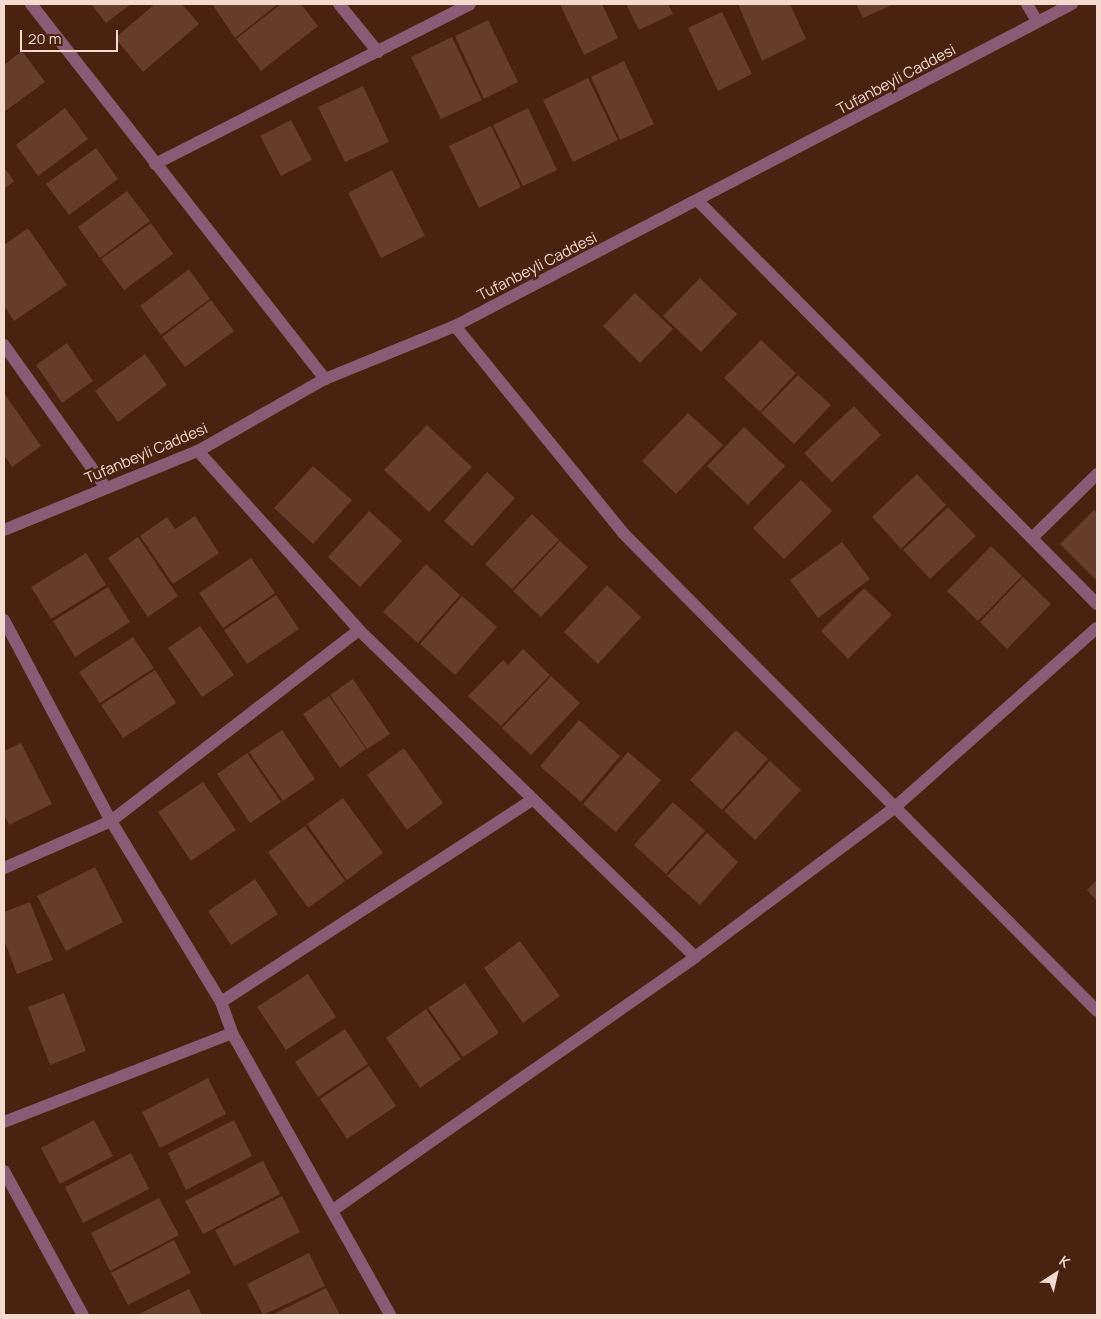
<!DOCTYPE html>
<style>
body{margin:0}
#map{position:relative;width:1101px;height:1319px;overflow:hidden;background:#492210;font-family:Manrope,sans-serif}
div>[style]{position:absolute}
.building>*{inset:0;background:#663d2a}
.minor>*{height:12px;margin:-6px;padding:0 6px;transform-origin:6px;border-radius:6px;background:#8a5b75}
span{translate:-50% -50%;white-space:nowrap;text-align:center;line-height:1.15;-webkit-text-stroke:5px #492210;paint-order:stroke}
.street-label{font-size:15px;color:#f3d9ce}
.frame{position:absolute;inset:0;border:5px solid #f3d9ce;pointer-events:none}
.north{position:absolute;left:1031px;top:1249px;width:50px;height:50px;-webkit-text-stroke:4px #492210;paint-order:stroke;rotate:35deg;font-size:14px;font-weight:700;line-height:20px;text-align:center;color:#f3d9ce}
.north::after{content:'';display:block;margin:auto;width:18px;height:22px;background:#f3d9ce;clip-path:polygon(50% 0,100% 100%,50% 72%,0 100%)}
.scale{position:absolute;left:20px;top:30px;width:98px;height:22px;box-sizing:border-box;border:2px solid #f3d9ce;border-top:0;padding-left:6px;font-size:15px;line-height:18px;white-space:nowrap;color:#f3d9ce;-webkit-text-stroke:4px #492210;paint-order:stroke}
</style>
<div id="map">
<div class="building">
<i style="clip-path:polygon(91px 4px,131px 4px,106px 23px)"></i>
<i style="clip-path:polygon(155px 4px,182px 4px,199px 24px,143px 72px,115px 38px)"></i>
<i style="clip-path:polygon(212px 4px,278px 4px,235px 38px)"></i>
<i style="clip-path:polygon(281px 4px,301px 4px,318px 26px,261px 71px,236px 39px)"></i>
<i style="clip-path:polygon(560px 4px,602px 4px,618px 38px,584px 55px)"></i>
<i style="clip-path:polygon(626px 4px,668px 4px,673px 14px,639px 30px)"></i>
<i style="clip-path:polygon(738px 4px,790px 4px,806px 39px,762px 61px)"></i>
<i style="clip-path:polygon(856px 4px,894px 4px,863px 18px)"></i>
<i style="clip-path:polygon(722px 12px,752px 74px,718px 91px,688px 28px)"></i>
<i style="clip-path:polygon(488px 20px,518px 82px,484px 99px,455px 36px)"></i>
<i style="clip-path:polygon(452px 37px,482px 100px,441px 119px,411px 57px)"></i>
<i style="clip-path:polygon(22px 51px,45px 82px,4px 112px,4px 65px)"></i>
<i style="clip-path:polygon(624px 61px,654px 124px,620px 140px,591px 77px)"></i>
<i style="clip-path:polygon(588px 78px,618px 140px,573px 162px,543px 100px)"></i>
<i style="clip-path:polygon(363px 86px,389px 142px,345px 162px,318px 107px)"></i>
<i style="clip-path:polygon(65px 108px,88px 139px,38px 176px,16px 145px)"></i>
<i style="clip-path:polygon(528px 108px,557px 170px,523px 186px,493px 125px)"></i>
<i style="clip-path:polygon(291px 120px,312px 160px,281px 176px,260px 136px)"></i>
<i style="clip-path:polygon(491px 126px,521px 187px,479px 208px,449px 146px)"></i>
<i style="clip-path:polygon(96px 148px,118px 179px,69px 215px,46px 184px)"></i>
<i style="clip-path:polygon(4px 167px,14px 181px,4px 189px)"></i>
<i style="clip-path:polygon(392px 170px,425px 236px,381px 258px,348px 193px)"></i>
<i style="clip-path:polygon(127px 191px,150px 221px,100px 258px,78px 227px)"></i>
<i style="clip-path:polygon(151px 223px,173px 254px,124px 290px,101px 259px)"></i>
<i style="clip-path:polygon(28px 228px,67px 285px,14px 321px,4px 306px,4px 245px)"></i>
<i style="clip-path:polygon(189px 269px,210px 299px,161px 335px,140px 306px)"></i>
<i style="clip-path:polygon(700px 278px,737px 314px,701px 352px,663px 316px)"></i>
<i style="clip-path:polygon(635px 293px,673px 329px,640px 363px,603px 326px)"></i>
<i style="clip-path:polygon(211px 300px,234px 331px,185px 367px,162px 337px)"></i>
<i style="clip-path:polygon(761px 340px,796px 373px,760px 412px,724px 378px)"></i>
<i style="clip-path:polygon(67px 343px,93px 381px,62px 403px,36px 365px)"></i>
<i style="clip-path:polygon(145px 354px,167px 385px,118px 422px,95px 391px)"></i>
<i style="clip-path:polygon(798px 375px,831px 405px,794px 444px,761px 413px)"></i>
<i style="clip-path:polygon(4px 393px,41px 446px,12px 467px,4px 455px)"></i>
<i style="clip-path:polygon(854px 406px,881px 435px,832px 482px,804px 453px)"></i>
<i style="clip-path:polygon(688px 413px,723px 445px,676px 494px,642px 461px)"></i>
<i style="clip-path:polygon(427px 425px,472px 467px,429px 512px,384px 470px)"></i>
<i style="clip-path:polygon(744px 427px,785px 466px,748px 505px,707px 466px)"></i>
<i style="clip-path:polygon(313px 466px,352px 500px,313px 544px,274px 508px)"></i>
<i style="clip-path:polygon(487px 472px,515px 498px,472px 546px,444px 521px)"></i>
<i style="clip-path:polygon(917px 474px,946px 505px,901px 549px,872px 517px)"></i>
<i style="clip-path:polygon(801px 480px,832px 511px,784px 559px,753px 528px)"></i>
<i style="clip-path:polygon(948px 507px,976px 536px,930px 579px,903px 550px)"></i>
<i style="clip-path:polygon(1094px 510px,1097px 514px,1097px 581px,1060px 544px)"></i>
<i style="clip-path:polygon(369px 511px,402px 541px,360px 587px,328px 557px)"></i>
<i style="clip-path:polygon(532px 514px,559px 540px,512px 589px,485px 564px)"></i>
<i style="clip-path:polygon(195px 516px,219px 553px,173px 584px,140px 536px,167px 517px,175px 529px)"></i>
<i style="clip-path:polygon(138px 537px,178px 596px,148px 617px,108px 558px)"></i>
<i style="clip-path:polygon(560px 541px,588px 567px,541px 617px,513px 591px)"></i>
<i style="clip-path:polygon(842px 542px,870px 579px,818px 618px,790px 580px)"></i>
<i style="clip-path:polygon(991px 546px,1022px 576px,978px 621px,947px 591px)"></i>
<i style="clip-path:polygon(86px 553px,106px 585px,51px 619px,31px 587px)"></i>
<i style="clip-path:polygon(251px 558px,275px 593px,223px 628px,199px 593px)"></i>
<i style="clip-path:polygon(426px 564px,460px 595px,418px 643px,383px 612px)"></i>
<i style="clip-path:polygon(1023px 577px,1051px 604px,1007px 649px,980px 622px)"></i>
<i style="clip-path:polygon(607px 585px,641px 617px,598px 664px,564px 632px)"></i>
<i style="clip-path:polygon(108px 587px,130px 622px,75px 657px,53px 621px)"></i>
<i style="clip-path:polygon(864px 588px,892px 615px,848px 659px,821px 631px)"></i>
<i style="clip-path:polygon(276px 595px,299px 629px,247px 664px,224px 630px)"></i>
<i style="clip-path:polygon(462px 596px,497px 627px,455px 675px,420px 644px)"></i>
<i style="clip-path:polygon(200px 626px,234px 675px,202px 697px,168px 648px)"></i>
<i style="clip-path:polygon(133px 637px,154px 668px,100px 703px,79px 672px)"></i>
<i style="clip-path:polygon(523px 649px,550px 675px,501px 726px,468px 696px,503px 660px,508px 665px)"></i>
<i style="clip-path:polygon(155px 670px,176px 703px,123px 738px,101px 705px)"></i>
<i style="clip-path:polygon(551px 676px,580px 703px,531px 755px,502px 728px)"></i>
<i style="clip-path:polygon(353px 679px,390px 734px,367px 749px,330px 695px)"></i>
<i style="clip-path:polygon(329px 696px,366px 749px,340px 768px,303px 714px)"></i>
<i style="clip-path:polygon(579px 720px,620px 756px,581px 802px,540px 766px)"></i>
<i style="clip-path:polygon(282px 730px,315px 779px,283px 801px,249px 752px)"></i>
<i style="clip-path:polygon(736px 730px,768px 759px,722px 810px,690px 780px)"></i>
<i style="clip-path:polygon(21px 743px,52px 804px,9px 825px,4px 814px,4px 751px)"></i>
<i style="clip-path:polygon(404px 748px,443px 803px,407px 830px,367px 775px)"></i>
<i style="clip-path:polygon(628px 752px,661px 780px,616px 832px,583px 804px)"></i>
<i style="clip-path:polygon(247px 753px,281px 802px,250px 823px,217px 774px)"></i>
<i style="clip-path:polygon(770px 761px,801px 790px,755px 840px,724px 811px)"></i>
<i style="clip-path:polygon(203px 782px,236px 830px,191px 861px,158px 812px)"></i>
<i style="clip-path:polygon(343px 798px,383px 853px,347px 880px,307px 824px)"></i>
<i style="clip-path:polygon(673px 802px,705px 831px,666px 874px,634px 845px)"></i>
<i style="clip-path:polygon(305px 826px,345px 881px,308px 908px,268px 852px)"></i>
<i style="clip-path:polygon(707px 833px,738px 862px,700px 905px,667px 876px)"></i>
<i style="clip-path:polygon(95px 867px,123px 922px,66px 951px,37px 896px)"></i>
<i style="clip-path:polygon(255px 879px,278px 914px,231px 945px,208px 911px)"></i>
<i style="clip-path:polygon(1097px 880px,1097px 901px,1087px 890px)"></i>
<i style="clip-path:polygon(30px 902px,53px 960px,17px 974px,4px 940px,4px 912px)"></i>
<i style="clip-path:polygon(520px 941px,560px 996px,523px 1023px,484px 968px)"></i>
<i style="clip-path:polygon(308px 974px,336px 1017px,286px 1050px,257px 1007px)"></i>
<i style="clip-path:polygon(465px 983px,499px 1033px,463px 1057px,428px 1008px)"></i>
<i style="clip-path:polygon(64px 993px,86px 1051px,50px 1065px,28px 1007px)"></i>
<i style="clip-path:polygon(426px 1009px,461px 1059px,420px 1088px,386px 1038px)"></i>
<i style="clip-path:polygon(345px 1029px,368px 1064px,318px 1097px,295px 1062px)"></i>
<i style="clip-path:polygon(369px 1066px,396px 1106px,347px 1139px,320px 1099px)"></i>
<i style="clip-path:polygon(208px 1078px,226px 1114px,160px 1148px,142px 1112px)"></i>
<i style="clip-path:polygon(94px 1120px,113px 1156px,60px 1184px,41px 1148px)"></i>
<i style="clip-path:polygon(234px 1120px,252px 1156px,186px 1190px,168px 1153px)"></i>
<i style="clip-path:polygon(131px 1153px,149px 1189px,83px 1223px,65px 1187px)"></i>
<i style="clip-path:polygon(263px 1161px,280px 1194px,203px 1234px,185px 1201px)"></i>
<i style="clip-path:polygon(282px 1196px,300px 1232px,234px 1266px,215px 1230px)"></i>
<i style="clip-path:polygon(159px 1198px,179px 1235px,110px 1271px,91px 1233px)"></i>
<i style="clip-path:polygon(174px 1240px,191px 1273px,128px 1305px,111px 1273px)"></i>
<i style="clip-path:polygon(309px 1253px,325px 1286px,263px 1315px,247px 1284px)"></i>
<i style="clip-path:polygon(326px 1288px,340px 1315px,272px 1315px)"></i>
<i style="clip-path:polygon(189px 1289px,202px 1315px,137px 1315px)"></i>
</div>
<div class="minor">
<i style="left:31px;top:4px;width:477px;rotate:51.9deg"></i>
<i style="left:339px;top:4px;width:62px;rotate:50.9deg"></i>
<i style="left:1027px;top:4px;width:20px;rotate:60deg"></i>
<i style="left:155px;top:164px;width:353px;rotate:-26.9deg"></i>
<i style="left:698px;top:201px;width:567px;rotate:45.29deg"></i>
<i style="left:455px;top:326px;width:267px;rotate:50.9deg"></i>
<i style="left:623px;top:533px;width:673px;rotate:45.24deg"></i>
<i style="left:4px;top:345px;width:176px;rotate:54.5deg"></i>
<i style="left:198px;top:451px;width:241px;rotate:48deg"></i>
<i style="left:359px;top:630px;width:469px;rotate:44.2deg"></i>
<i style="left:4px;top:530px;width:209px;rotate:-22.2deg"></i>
<i style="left:198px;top:451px;width:146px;rotate:-29.6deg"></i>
<i style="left:325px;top:379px;width:140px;rotate:-22.2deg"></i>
<i style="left:455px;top:326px;width:696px;rotate:-27.56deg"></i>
<i style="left:1033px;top:537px;width:90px;rotate:-44.5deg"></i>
<i style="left:4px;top:620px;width:228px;rotate:62deg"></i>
<i style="left:111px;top:821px;width:212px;rotate:58.7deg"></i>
<i style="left:221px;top:1002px;width:33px;rotate:70deg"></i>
<i style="left:232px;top:1033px;width:323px;rotate:60.7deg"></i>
<i style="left:4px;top:868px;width:117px;rotate:-23.7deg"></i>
<i style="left:111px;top:821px;width:313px;rotate:-37.6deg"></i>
<i style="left:221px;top:1002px;width:372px;rotate:-33deg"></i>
<i style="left:4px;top:1122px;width:245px;rotate:-21.3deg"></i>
<i style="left:4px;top:1171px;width:164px;rotate:61.3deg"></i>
<i style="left:333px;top:1210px;width:442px;rotate:-34.9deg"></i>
<i style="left:695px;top:957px;width:249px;rotate:-36.8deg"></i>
<i style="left:894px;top:808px;width:271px;rotate:-41.6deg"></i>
</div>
<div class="street-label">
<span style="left:896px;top:79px;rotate:-28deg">Tufanbeyli Caddesi</span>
<span style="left:537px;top:266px;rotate:-27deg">Tufanbeyli Caddesi</span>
<span style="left:146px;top:453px;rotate:-23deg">Tufanbeyli Caddesi</span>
</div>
<div class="frame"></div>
<div class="north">K</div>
<div class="scale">20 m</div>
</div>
